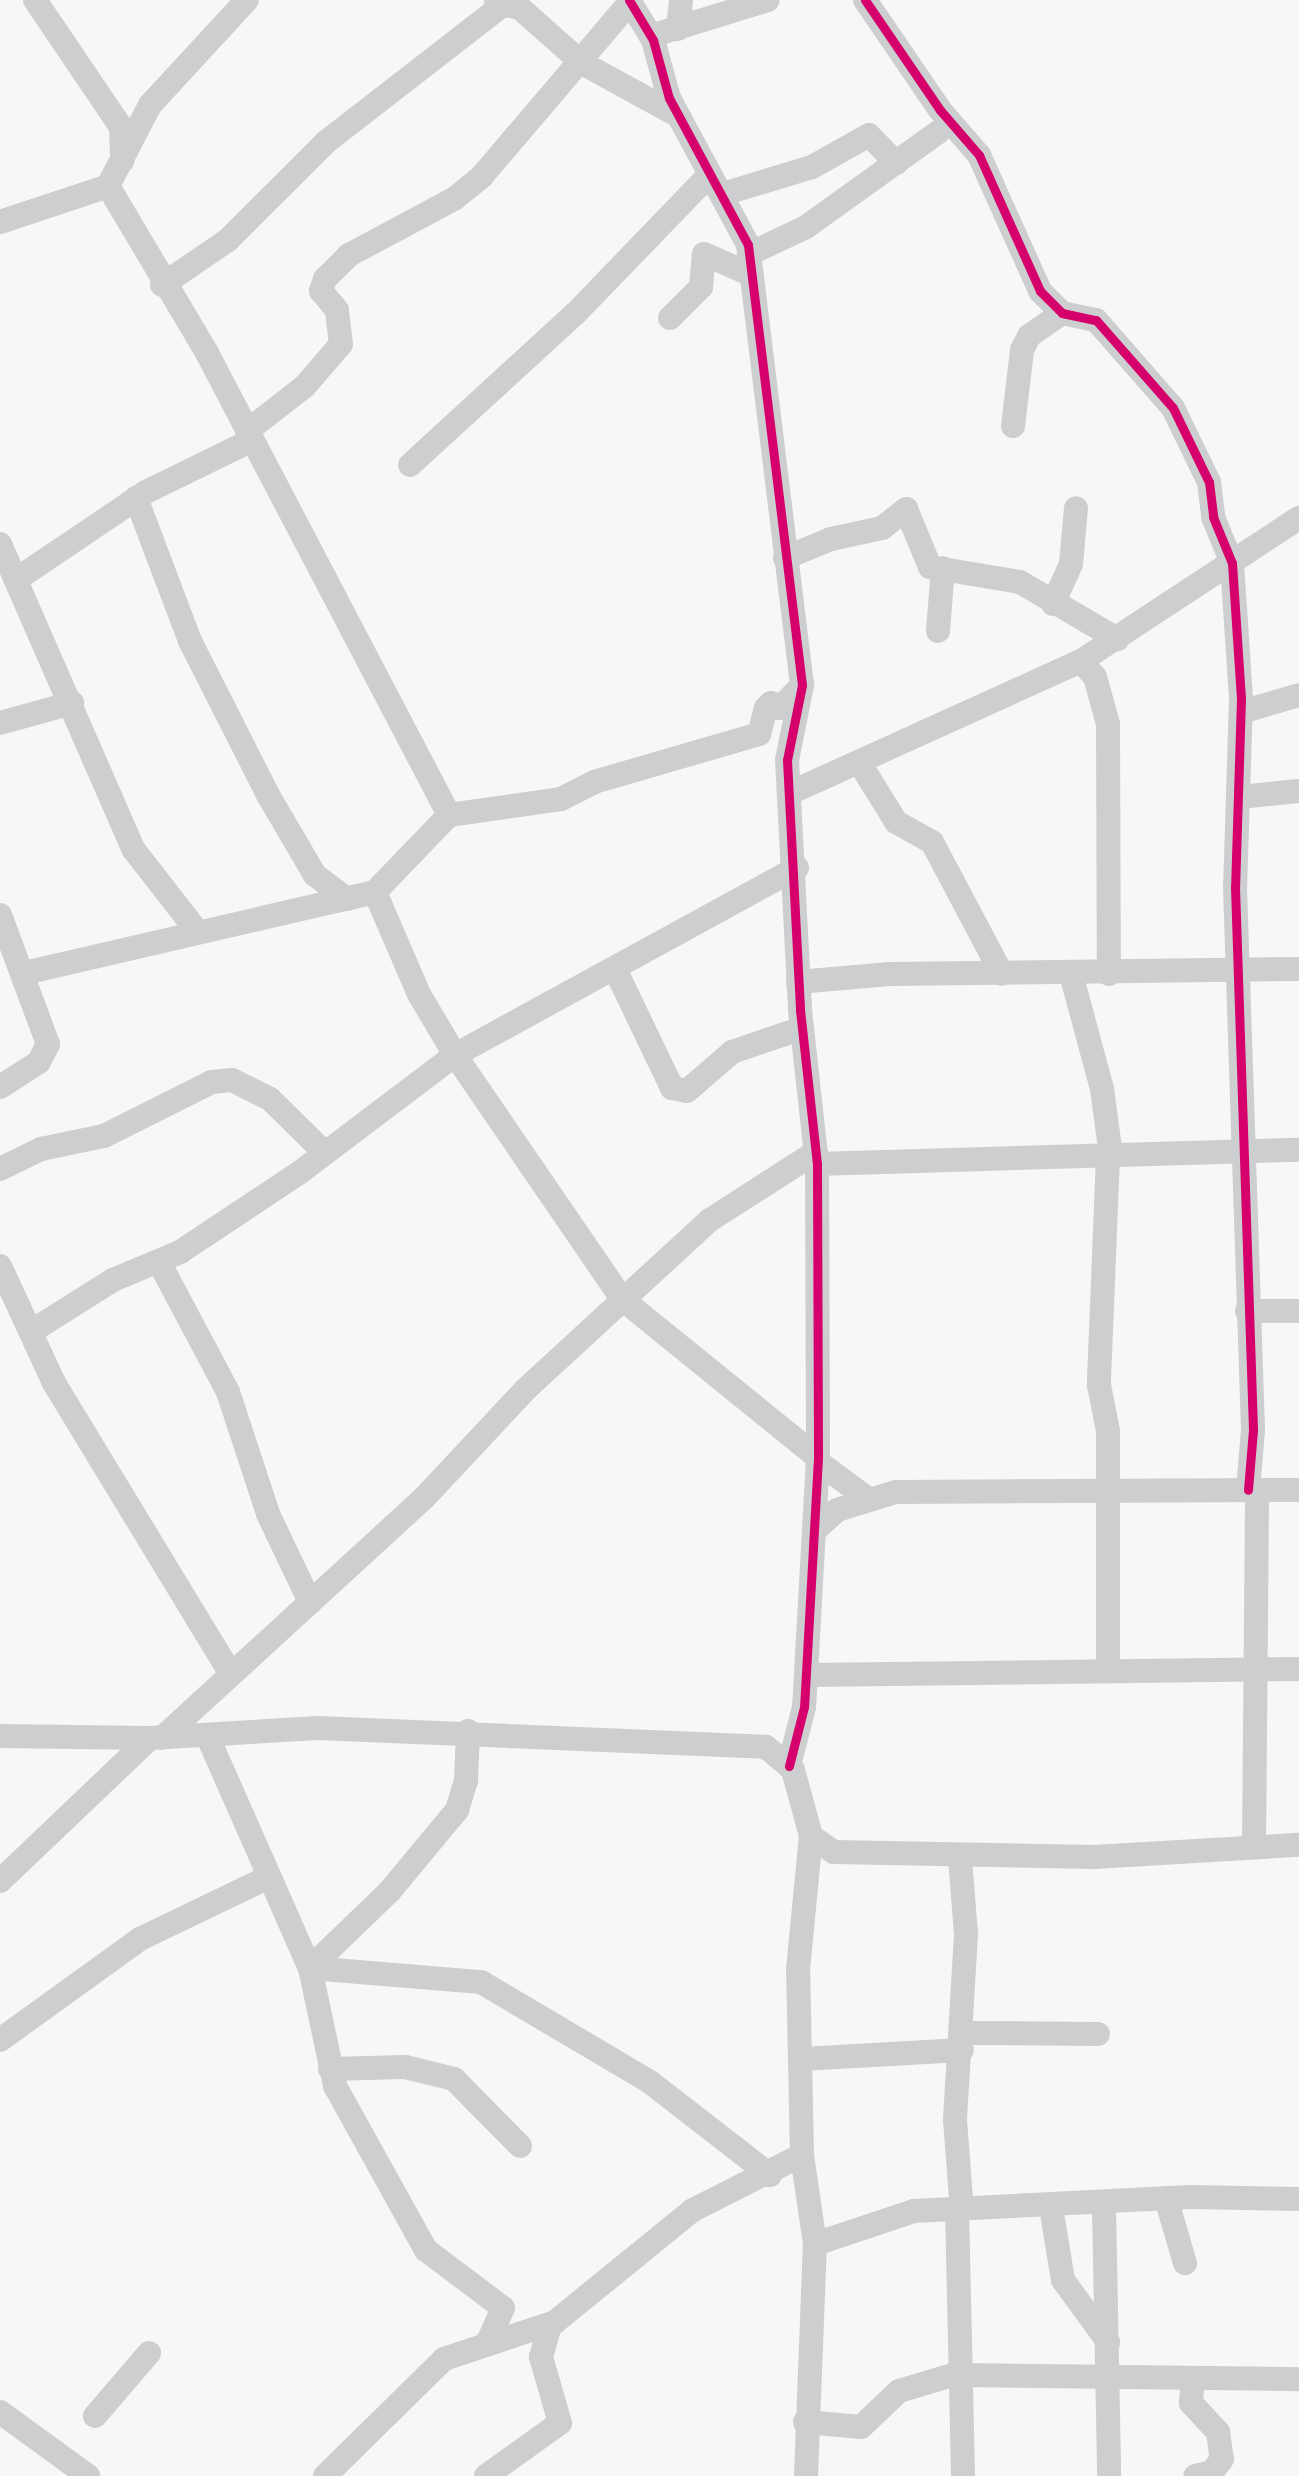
<!DOCTYPE html>
<style>
body{margin:0}
#map{position:relative;width:1299px;height:2476px;overflow:hidden;background:#f7f7f7;font-family:Roboto,sans-serif}
div>[style]{position:absolute}
.minor>*{height:24px;margin:-12px;padding:0 12px;transform-origin:12px;border-radius:12px;background:#cdced0}
.cycleway>*{height:9px;margin:-4.5px;padding:0 4.5px;transform-origin:4.5px;border-radius:4.5px;background:#d6006c}
span{translate:-50% -50%;white-space:nowrap;text-align:center;line-height:1.15;-webkit-text-stroke:7px #fff;paint-order:stroke}
</style>
<div id="map">
<div class="minor">
<i style="left:35px;top:0;width:153px;rotate:55.9deg"></i>
<i style="left:121px;top:127px;width:34px;rotate:88deg"></i>
<i style="left:629px;top:0;width:47px;rotate:59deg"></i>
<i style="left:653px;top:40px;width:60px;rotate:74.6deg"></i>
<i style="left:669px;top:98px;width:167px;rotate:61.7deg"></i>
<i style="left:748px;top:245px;width:443px;rotate:83deg"></i>
<i style="left:802px;top:685px;width:76px;rotate:101.3deg"></i>
<i style="left:787px;top:760px;width:250px;rotate:87deg"></i>
<i style="left:800px;top:1010px;width:155px;rotate:83.7deg"></i>
<i style="left:817px;top:1164px;width:294px;rotate:89.8deg"></i>
<i style="left:818px;top:1458px;width:249px;rotate:93.2deg"></i>
<i style="left:804px;top:1707px;width:61px;rotate:104.3deg"></i>
<i style="left:865px;top:0;width:133px;rotate:55.7deg"></i>
<i style="left:940px;top:110px;width:60px;rotate:49.1deg"></i>
<i style="left:979px;top:155px;width:149px;rotate:65.8deg"></i>
<i style="left:1040px;top:291px;width:31px;rotate:45deg"></i>
<i style="left:1062px;top:313px;width:35px;rotate:12deg"></i>
<i style="left:1096px;top:320px;width:117px;rotate:48.8deg"></i>
<i style="left:1173px;top:408px;width:82px;rotate:64.1deg"></i>
<i style="left:1209px;top:482px;width:35px;rotate:83deg"></i>
<i style="left:1213px;top:517px;width:50px;rotate:67.6deg"></i>
<i style="left:1232px;top:563px;width:136px;rotate:86.2deg"></i>
<i style="left:1241px;top:699px;width:188px;rotate:91.8deg"></i>
<i style="left:1235px;top:887px;width:543px;rotate:88.1deg"></i>
<i style="left:1253px;top:1430px;width:60px;rotate:94.8deg"></i>
<i style="left:496px;top:3px;width:25px;rotate:12deg"></i>
<i style="left:520px;top:8px;width:83px;rotate:41.6deg"></i>
<i style="left:582px;top:63px;width:108px;rotate:28.7deg"></i>
<i style="left:678px;top:29px;width:29px;rotate:-84deg"></i>
<i style="left:651px;top:36px;width:122px;rotate:-17.1deg"></i>
<i style="left:108px;top:186px;width:91px;rotate:-62.6deg"></i>
<i style="left:150px;top:105px;width:143px;rotate:-47.3deg"></i>
<i style="left:723px;top:194px;width:93px;rotate:-16.9deg"></i>
<i style="left:812px;top:167px;width:65px;rotate:-29.3deg"></i>
<i style="left:869px;top:135px;width:39px;rotate:46deg"></i>
<i style="left:0;top:222px;width:114px;rotate:-18.4deg"></i>
<i style="left:108px;top:186px;width:194px;rotate:59.3deg"></i>
<i style="left:207px;top:353px;width:522px;rotate:62.35deg"></i>
<i style="left:449px;top:815px;width:107px;rotate:133.9deg"></i>
<i style="left:375px;top:892px;width:361px;rotate:167deg"></i>
<i style="left:749px;top:254px;width:63px;rotate:-25.3deg"></i>
<i style="left:806px;top:227px;width:163px;rotate:-35.7deg"></i>
<i style="left:162px;top:285px;width:80px;rotate:-34.3deg"></i>
<i style="left:228px;top:240px;width:139px;rotate:-45deg"></i>
<i style="left:326px;top:142px;width:232px;rotate:-37.8deg"></i>
<i style="left:670px;top:318px;width:44px;rotate:-45deg"></i>
<i style="left:701px;top:287px;width:33px;rotate:-85deg"></i>
<i style="left:704px;top:254px;width:52px;rotate:23.6deg"></i>
<i style="left:1013px;top:426px;width:77px;rotate:-83.2deg"></i>
<i style="left:1022px;top:350px;width:16px;rotate:-63deg"></i>
<i style="left:1029px;top:336px;width:40px;rotate:-34.9deg"></i>
<i style="left:247px;top:431px;width:73px;rotate:-37.8deg"></i>
<i style="left:305px;top:386px;width:55px;rotate:-49.4deg"></i>
<i style="left:341px;top:344px;width:34px;rotate:-97deg"></i>
<i style="left:337px;top:310px;width:25px;rotate:-130deg"></i>
<i style="left:321px;top:291px;width:13px;rotate:-72deg"></i>
<i style="left:325px;top:279px;width:34px;rotate:-45deg"></i>
<i style="left:349px;top:255px;width:119px;rotate:-28.1deg"></i>
<i style="left:454px;top:199px;width:36px;rotate:-39deg"></i>
<i style="left:482px;top:176px;width:228px;rotate:-49.6deg"></i>
<i style="left:410px;top:465px;width:224px;rotate:-42.5deg"></i>
<i style="left:575px;top:314px;width:194px;rotate:-46deg"></i>
<i style="left:136px;top:498px;width:153px;rotate:69.3deg"></i>
<i style="left:190px;top:641px;width:173px;rotate:63.1deg"></i>
<i style="left:268px;top:795px;width:93px;rotate:59.6deg"></i>
<i style="left:315px;top:875px;width:40px;rotate:37deg"></i>
<i style="left:0;top:544px;width:334px;rotate:66.4deg"></i>
<i style="left:134px;top:850px;width:103px;rotate:52.1deg"></i>
<i style="left:785px;top:558px;width:50px;rotate:-22.4deg"></i>
<i style="left:831px;top:539px;width:52px;rotate:-12.2deg"></i>
<i style="left:882px;top:528px;width:31px;rotate:-38deg"></i>
<i style="left:906px;top:509px;width:63px;rotate:67.5deg"></i>
<i style="left:930px;top:567px;width:91px;rotate:9.5deg"></i>
<i style="left:1020px;top:582px;width:113px;rotate:30.4deg"></i>
<i style="left:20px;top:577px;width:152px;rotate:-34deg"></i>
<i style="left:146px;top:492px;width:118px;rotate:-26.1deg"></i>
<i style="left:1053px;top:604px;width:44px;rotate:-65.8deg"></i>
<i style="left:1071px;top:564px;width:56px;rotate:-84.9deg"></i>
<i style="left:938px;top:631px;width:63px;rotate:-85.5deg"></i>
<i style="left:1081px;top:661px;width:21px;rotate:49deg"></i>
<i style="left:1095px;top:677px;width:49px;rotate:74.5deg"></i>
<i style="left:1108px;top:724px;width:250px;rotate:89.8deg"></i>
<i style="left:1241px;top:712px;width:60px;rotate:-16.3deg"></i>
<i style="left:0;top:723px;width:75px;rotate:-15.5deg"></i>
<i style="left:859px;top:762px;width:70px;rotate:58.3deg"></i>
<i style="left:896px;top:822px;width:41px;rotate:29.1deg"></i>
<i style="left:932px;top:842px;width:149px;rotate:62.1deg"></i>
<i style="left:792px;top:792px;width:317px;rotate:-24.4deg"></i>
<i style="left:1081px;top:661px;width:261px;rotate:-33.3deg"></i>
<i style="left:1239px;top:797px;width:60px;rotate:-5.7deg"></i>
<i style="left:449px;top:815px;width:113px;rotate:-8.1deg"></i>
<i style="left:561px;top:799px;width:37px;rotate:-27deg"></i>
<i style="left:594px;top:782px;width:172px;rotate:-16.2deg"></i>
<i style="left:759px;top:734px;width:27px;rotate:-75deg"></i>
<i style="left:766px;top:708px;width:7px;rotate:-45deg"></i>
<i style="left:771px;top:703px;width:10px;rotate:29deg"></i>
<i style="left:780px;top:708px;width:32px;rotate:-46deg"></i>
<i style="left:375px;top:892px;width:111px;rotate:66.7deg"></i>
<i style="left:419px;top:994px;width:71px;rotate:59.5deg"></i>
<i style="left:455px;top:1055px;width:296px;rotate:55.6deg"></i>
<i style="left:622px;top:1299px;width:252px;rotate:39deg"></i>
<i style="left:0;top:915px;width:138px;rotate:69.6deg"></i>
<i style="left:48px;top:1044px;width:20px;rotate:117deg"></i>
<i style="left:39px;top:1062px;width:46px;rotate:147.3deg"></i>
<i style="left:616px;top:971px;width:130px;rotate:64.4deg"></i>
<i style="left:672px;top:1088px;width:15px;rotate:11deg"></i>
<i style="left:687px;top:1091px;width:60px;rotate:-40.9deg"></i>
<i style="left:732px;top:1052px;width:74px;rotate:-18.9deg"></i>
<i style="left:1071px;top:974px;width:119px;rotate:74.9deg"></i>
<i style="left:1102px;top:1089px;width:68px;rotate:82.3deg"></i>
<i style="left:798px;top:982px;width:92px;rotate:-5deg"></i>
<i style="left:890px;top:974px;width:409px;rotate:-0.7deg"></i>
<i style="left:1108px;top:1156px;width:229px;rotate:92.3deg"></i>
<i style="left:1099px;top:1385px;width:47px;rotate:78.9deg"></i>
<i style="left:1108px;top:1431px;width:239px;rotate:90deg"></i>
<i style="left:817px;top:1164px;width:482px;rotate:-1.7deg"></i>
<i style="left:0;top:1169px;width:46px;rotate:-26deg"></i>
<i style="left:41px;top:1149px;width:64px;rotate:-11.7deg"></i>
<i style="left:104px;top:1136px;width:121px;rotate:-26.6deg"></i>
<i style="left:212px;top:1082px;width:20px;rotate:-6deg"></i>
<i style="left:232px;top:1080px;width:42px;rotate:26.6deg"></i>
<i style="left:270px;top:1099px;width:77px;rotate:44.5deg"></i>
<i style="left:159px;top:1262px;width:147px;rotate:62deg"></i>
<i style="left:228px;top:1392px;width:128px;rotate:71.8deg"></i>
<i style="left:268px;top:1514px;width:98px;rotate:64.5deg"></i>
<i style="left:0;top:1266px;width:129px;rotate:65.2deg"></i>
<i style="left:54px;top:1383px;width:337px;rotate:58.7deg"></i>
<i style="left:1247px;top:1311px;width:52px"></i>
<i style="left:32px;top:1331px;width:96px;rotate:-32.2deg"></i>
<i style="left:113px;top:1280px;width:73px;rotate:-22.7deg"></i>
<i style="left:180px;top:1252px;width:143px;rotate:-33.6deg"></i>
<i style="left:299px;top:1173px;width:196px;rotate:-37.1deg"></i>
<i style="left:455px;top:1055px;width:390px;rotate:-28.7deg"></i>
<i style="left:818px;top:1462px;width:61px;rotate:36.3deg"></i>
<i style="left:814px;top:1531px;width:31px;rotate:-42deg"></i>
<i style="left:837px;top:1510px;width:62px;rotate:-17deg"></i>
<i style="left:896px;top:1492px;width:403px;rotate:-0.3deg"></i>
<i style="left:806px;top:1675px;width:493px;rotate:-0.7deg"></i>
<i style="left:207px;top:1735px;width:255px;rotate:66.2deg"></i>
<i style="left:310px;top:1968px;width:121px;rotate:78deg"></i>
<i style="left:335px;top:2086px;width:188px;rotate:61deg"></i>
<i style="left:426px;top:2250px;width:96px;rotate:37deg"></i>
<i style="left:503px;top:2308px;width:37px;rotate:114deg"></i>
<i style="left:0;top:1736px;width:150px;rotate:0.8deg"></i>
<i style="left:150px;top:1738px;width:168px;rotate:-3.4deg"></i>
<i style="left:318px;top:1728px;width:448px;rotate:2.4deg"></i>
<i style="left:766px;top:1747px;width:35px;rotate:40deg"></i>
<i style="left:793px;top:1770px;width:68px;rotate:74.7deg"></i>
<i style="left:811px;top:1836px;width:28px;rotate:35deg"></i>
<i style="left:834px;top:1852px;width:260px;rotate:1.1deg"></i>
<i style="left:1094px;top:1857px;width:205px;rotate:-3.4deg"></i>
<i style="left:162px;top:1738px;width:355px;rotate:-42.5deg"></i>
<i style="left:424px;top:1498px;width:149px;rotate:-46.9deg"></i>
<i style="left:526px;top:1389px;width:250px;rotate:-42.6deg"></i>
<i style="left:710px;top:1220px;width:126px;rotate:-32.7deg"></i>
<i style="left:1254px;top:1847px;width:357px;rotate:-89.5deg"></i>
<i style="left:960px;top:1858px;width:76px;rotate:85.5deg"></i>
<i style="left:966px;top:1934px;width:186px;rotate:93.4deg"></i>
<i style="left:955px;top:2120px;width:90px;rotate:85.6deg"></i>
<i style="left:0;top:1881px;width:207px;rotate:-43.6deg"></i>
<i style="left:310px;top:1968px;width:172px;rotate:4.7deg"></i>
<i style="left:481px;top:1982px;width:196px;rotate:30.6deg"></i>
<i style="left:650px;top:2082px;width:152px;rotate:37.8deg"></i>
<i style="left:310px;top:1968px;width:110px;rotate:-43.9deg"></i>
<i style="left:389px;top:1892px;width:107px;rotate:-50.3deg"></i>
<i style="left:457px;top:1810px;width:30px;rotate:-73deg"></i>
<i style="left:466px;top:1781px;width:50px;rotate:-87.7deg"></i>
<i style="left:970px;top:2033px;width:128px;rotate:0.4deg"></i>
<i style="left:0;top:2040px;width:173px;rotate:-35.8deg"></i>
<i style="left:140px;top:1939px;width:143px;rotate:-25.7deg"></i>
<i style="left:802px;top:2059px;width:160px;rotate:-3.2deg"></i>
<i style="left:330px;top:2069px;width:75px;rotate:-1.5deg"></i>
<i style="left:405px;top:2067px;width:50px;rotate:13.8deg"></i>
<i style="left:454px;top:2079px;width:94px;rotate:45.4deg"></i>
<i style="left:1166px;top:2198px;width:68px;rotate:73.7deg"></i>
<i style="left:1104px;top:2206px;width:270px;rotate:88.9deg"></i>
<i style="left:1051px;top:2207px;width:74px;rotate:80.7deg"></i>
<i style="left:1063px;top:2280px;width:77px;rotate:54deg"></i>
<i style="left:957px;top:2210px;width:266px;rotate:88.7deg"></i>
<i style="left:815px;top:2244px;width:104px;rotate:-18.4deg"></i>
<i style="left:914px;top:2211px;width:276px;rotate:-2.9deg"></i>
<i style="left:1190px;top:2197px;width:109px;rotate:1.1deg"></i>
<i style="left:959px;top:2375px;width:340px;rotate:0.7deg"></i>
<i style="left:1193px;top:2379px;width:24px;rotate:95deg"></i>
<i style="left:1191px;top:2403px;width:40px;rotate:47deg"></i>
<i style="left:1218px;top:2432px;width:27px;rotate:82deg"></i>
<i style="left:1222px;top:2459px;width:16px;rotate:128deg"></i>
<i style="left:1212px;top:2472px;width:17px;rotate:167deg"></i>
<i style="left:0;top:2412px;width:109px;rotate:36deg"></i>
<i style="left:95px;top:2416px;width:83px;rotate:-49.4deg"></i>
<i style="left:805px;top:2422px;width:56px;rotate:5.1deg"></i>
<i style="left:861px;top:2427px;width:52px;rotate:-43.5deg"></i>
<i style="left:899px;top:2391px;width:63px;rotate:-16.7deg"></i>
<i style="left:325px;top:2476px;width:167px;rotate:-44.5deg"></i>
<i style="left:444px;top:2359px;width:117px;rotate:-18.4deg"></i>
<i style="left:555px;top:2322px;width:178px;rotate:-39.1deg"></i>
<i style="left:693px;top:2210px;width:122px;rotate:-26.8deg"></i>
<i style="left:486px;top:2476px;width:91px;rotate:-35.6deg"></i>
<i style="left:560px;top:2423px;width:69px;rotate:-106.1deg"></i>
<i style="left:541px;top:2357px;width:33px;rotate:-74deg"></i>
<i style="left:806px;top:2476px;width:232px;rotate:-87.8deg"></i>
<i style="left:815px;top:2244px;width:90px;rotate:-98.3deg"></i>
<i style="left:802px;top:2155px;width:185px;rotate:-91.2deg"></i>
<i style="left:798px;top:1970px;width:135px;rotate:-84.5deg"></i>
</div>
<div class="cycleway">
<i style="left:629px;top:0;width:47px;rotate:59deg"></i>
<i style="left:653px;top:40px;width:60px;rotate:74.6deg"></i>
<i style="left:669px;top:98px;width:167px;rotate:61.7deg"></i>
<i style="left:748px;top:245px;width:443px;rotate:83deg"></i>
<i style="left:802px;top:685px;width:76px;rotate:101.3deg"></i>
<i style="left:787px;top:760px;width:250px;rotate:87deg"></i>
<i style="left:800px;top:1010px;width:155px;rotate:83.7deg"></i>
<i style="left:817px;top:1164px;width:294px;rotate:89.8deg"></i>
<i style="left:818px;top:1458px;width:249px;rotate:93.2deg"></i>
<i style="left:804px;top:1707px;width:61px;rotate:104.3deg"></i>
<i style="left:865px;top:0;width:133px;rotate:55.7deg"></i>
<i style="left:940px;top:110px;width:60px;rotate:49.1deg"></i>
<i style="left:979px;top:155px;width:149px;rotate:65.8deg"></i>
<i style="left:1040px;top:291px;width:31px;rotate:45deg"></i>
<i style="left:1062px;top:313px;width:35px;rotate:12deg"></i>
<i style="left:1096px;top:320px;width:117px;rotate:48.8deg"></i>
<i style="left:1173px;top:408px;width:82px;rotate:64.1deg"></i>
<i style="left:1209px;top:482px;width:35px;rotate:83deg"></i>
<i style="left:1213px;top:517px;width:50px;rotate:67.6deg"></i>
<i style="left:1232px;top:563px;width:136px;rotate:86.2deg"></i>
<i style="left:1241px;top:699px;width:188px;rotate:91.8deg"></i>
<i style="left:1235px;top:887px;width:543px;rotate:88.1deg"></i>
<i style="left:1253px;top:1430px;width:60px;rotate:94.8deg"></i>
</div>
</div>
